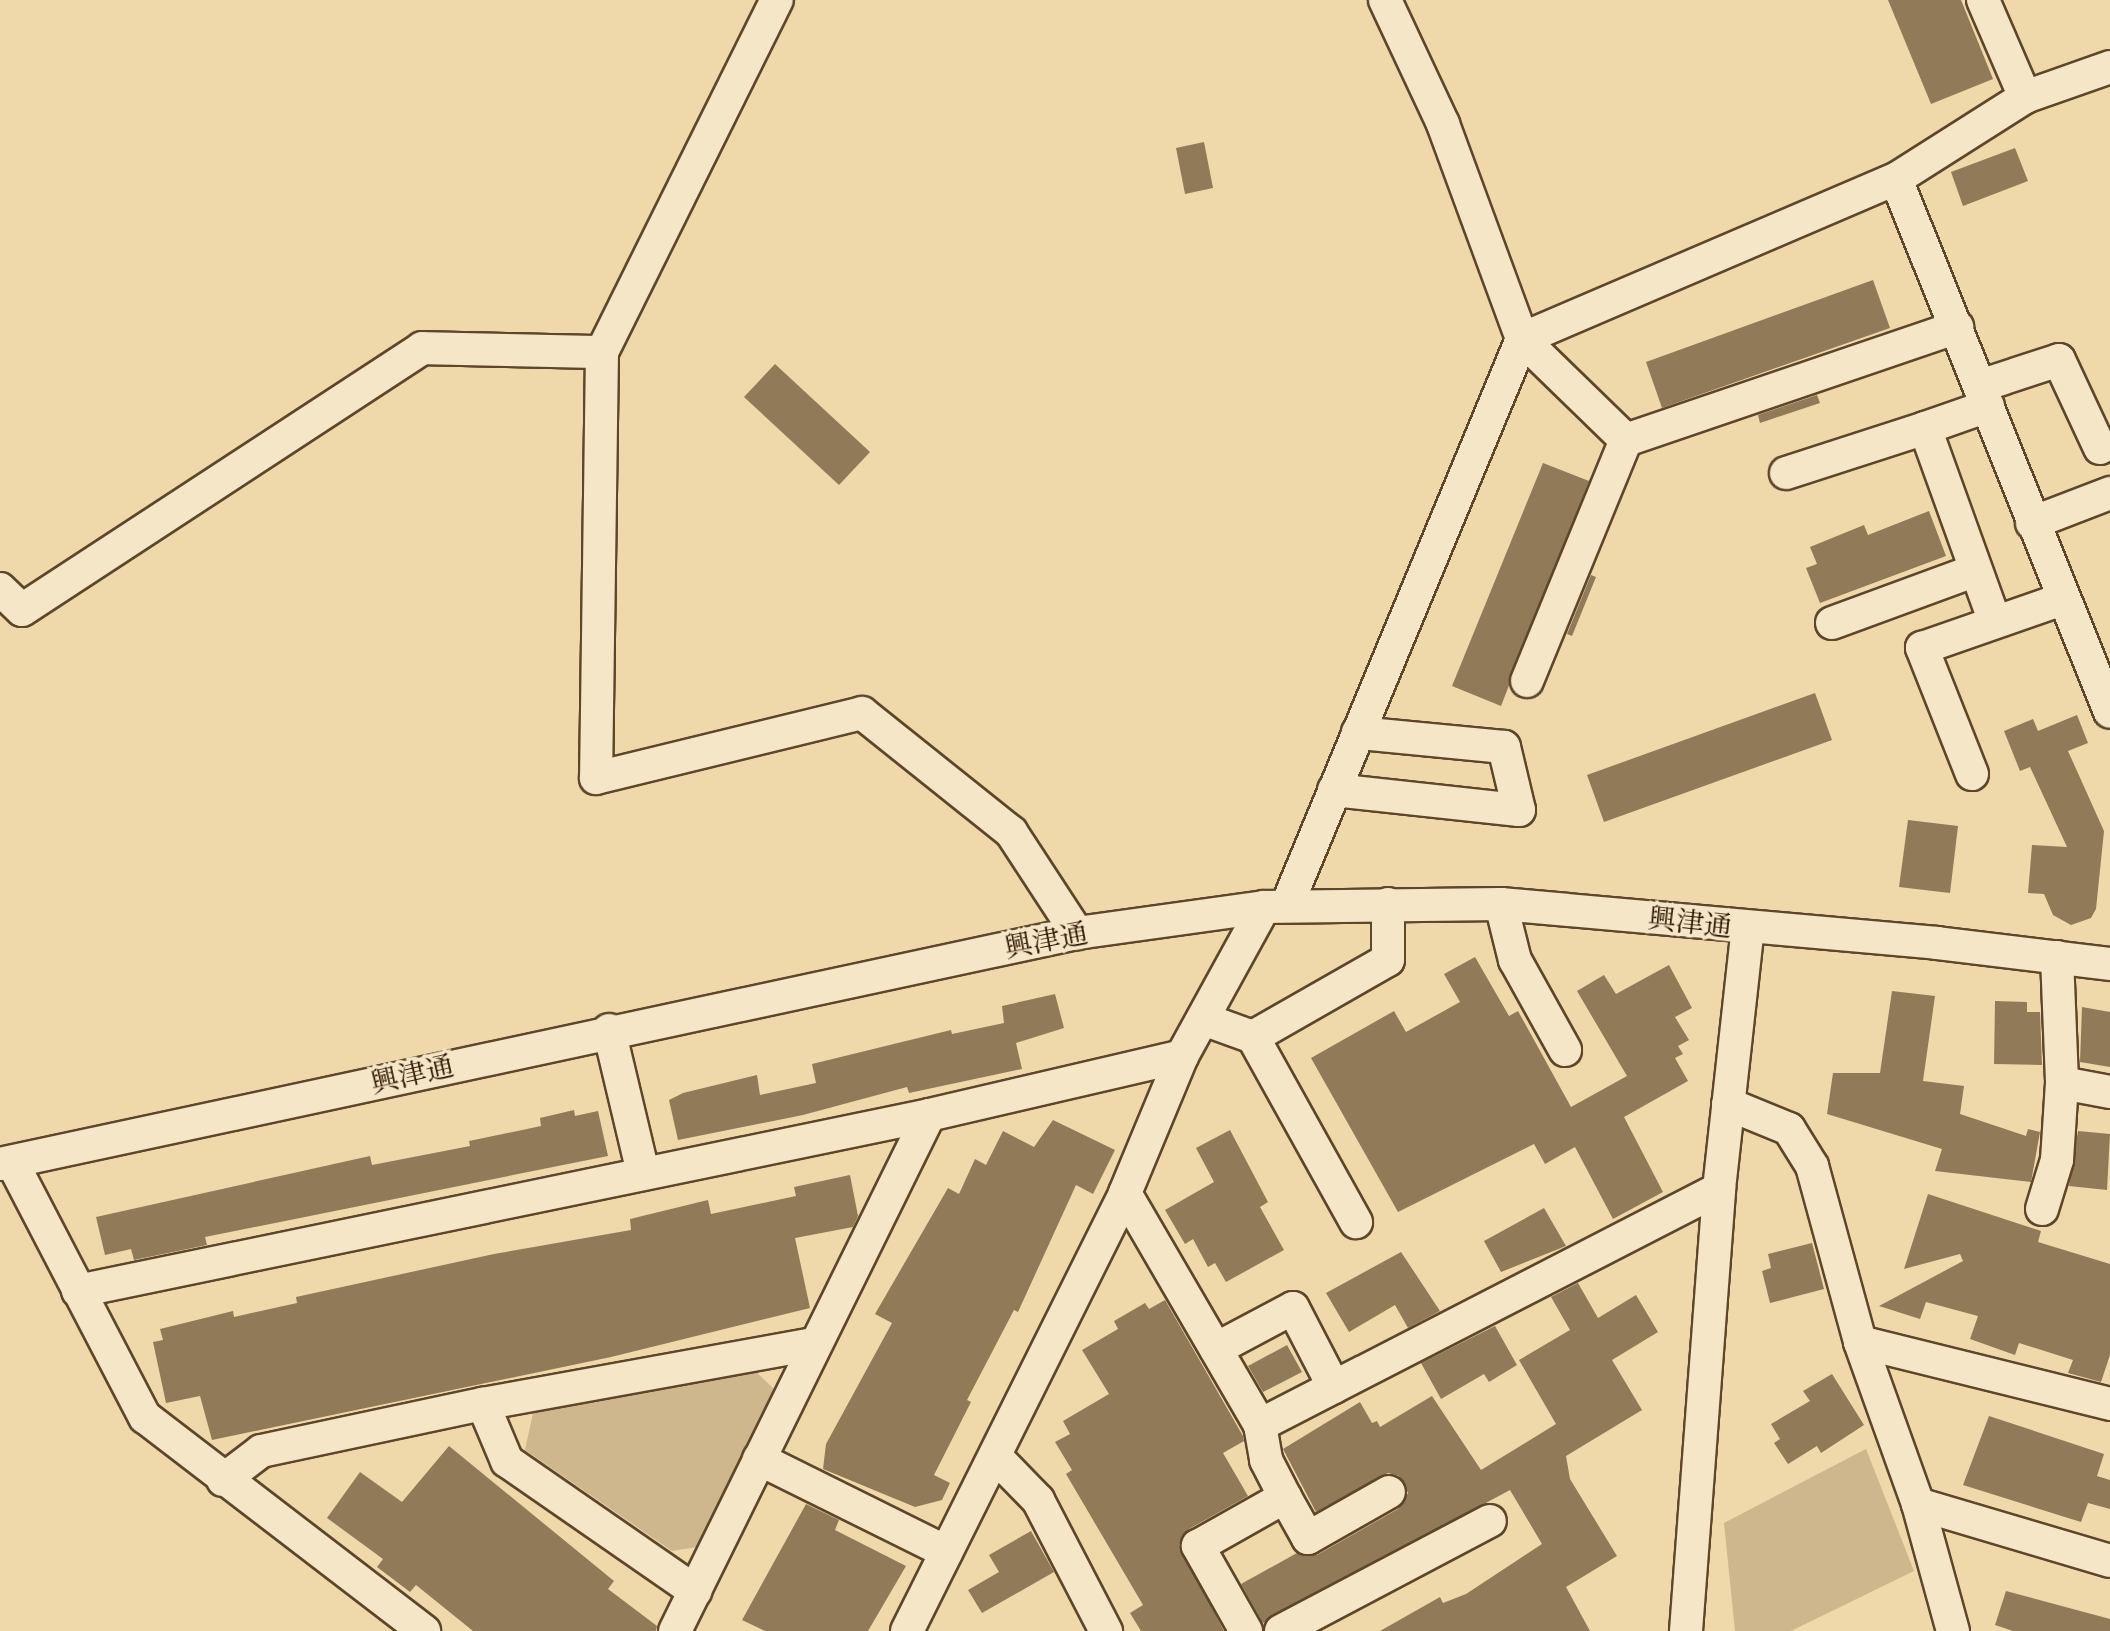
<!DOCTYPE html>
<meta charset="utf-8">
<style>
body{margin:0}
#map{position:relative;width:2110px;height:1631px;overflow:hidden;background:#efd8aa;font-family:"Gentium Book Plus","Noto Serif JP",serif}
div>[style]{position:absolute}
.green>*{inset:0;background:#ceb78d}
.building>*{inset:0;background:#917a58}
.roads{filter:drop-shadow(2px 0 #5d462a) drop-shadow(-2px 0 #5d462a) drop-shadow(0 2px #5d462a) drop-shadow(0 -2px #5d462a)}
.minor>*{height:32px;margin:-16px;padding:0 16px;transform-origin:16px;border-radius:16px;background:#f5e6c8}
span{translate:-50% -50%;white-space:nowrap;text-align:center;line-height:1.15;-webkit-text-stroke:7px #f5e6c8;paint-order:stroke}
.street-label{font-size:28px;color:#2c1500}
</style>
<div id="map">
<div class="green">
<i style="clip-path:polygon(753px 1369px,774px 1389px,697px 1547px,672px 1551px,525px 1450px,533px 1413px)"></i>
<i style="clip-path:polygon(1866px 1449px,1914px 1571px,1791px 1631px,1735px 1631px,1724px 1523px)"></i>
</div>
<div class="building">
<i style="clip-path:polygon(1888px 0,1961px 0,1993px 79px,1931px 104px)"></i>
<i style="clip-path:polygon(1204px 142px,1213px 188px,1185px 194px,1176px 148px)"></i>
<i style="clip-path:polygon(2015px 148px,2028px 181px,1963px 206px,1951px 172px)"></i>
<i style="clip-path:polygon(1873px 280px,1890px 328px,1662px 408px,1646px 362px)"></i>
<i style="clip-path:polygon(775px 364px,870px 452px,839px 485px,744px 397px)"></i>
<i style="clip-path:polygon(1817px 395px,1820px 403px,1760px 423px,1758px 415px)"></i>
<i style="clip-path:polygon(1543px 463px,1589px 481px,1501px 706px,1452px 686px)"></i>
<i style="clip-path:polygon(1929px 511px,1946px 556px,1820px 603px,1806px 568px,1817px 564px,1810px 547px,1864px 525px,1868px 535px)"></i>
<i style="clip-path:polygon(1591px 575px,1596px 577px,1572px 636px,1567px 634px)"></i>
<i style="clip-path:polygon(1815px 693px,1832px 740px,1604px 822px,1587px 775px)"></i>
<i style="clip-path:polygon(2077px 715px,2088px 743px,2068px 751px,2104px 831px,2096px 909px,2091px 918px,2071px 925px,2053px 915px,2044px 894px,2028px 893px,2032px 845px,2067px 847px,2030px 767px,2020px 771px,2004px 731px,2033px 719px,2038px 731px)"></i>
<i style="clip-path:polygon(1908px 820px,1958px 826px,1950px 893px,1899px 887px)"></i>
<i style="clip-path:polygon(1475px 957px,1509px 1016px,1518px 1011px,1571px 1107px,1627px 1076px,1577px 991px,1604px 975px,1616px 994px,1669px 965px,1692px 1008px,1675px 1017px,1689px 1040px,1678px 1046px,1683px 1054px,1675px 1058px,1688px 1081px,1624px 1117px,1663px 1192px,1613px 1219px,1575px 1147px,1545px 1164px,1534px 1144px,1398px 1212px,1311px 1058px,1394px 1011px,1406px 1032px,1460px 1002px,1444px 974px)"></i>
<i style="clip-path:polygon(1892px 991px,1935px 996px,1923px 1081px,1964px 1086px,1960px 1114px,2026px 1136px,2028px 1129px,2040px 1132px,2031px 1182px,1935px 1171px,1942px 1149px,1827px 1114px,1833px 1073px,1880px 1073px)"></i>
<i style="clip-path:polygon(1055px 994px,1064px 1028px,1016px 1043px,1022px 1069px,909px 1093px,907px 1087px,803px 1115px,678px 1140px,669px 1100px,683px 1093px,757px 1075px,760px 1095px,816px 1083px,812px 1064px,951px 1030px,952px 1034px,1004px 1023px,1002px 1006px)"></i>
<i style="clip-path:polygon(1995px 1001px,2027px 1002px,2027px 1012px,2040px 1012px,2042px 1065px,1994px 1064px)"></i>
<i style="clip-path:polygon(2082px 1007px,2110px 1012px,2110px 1067px,2080px 1062px)"></i>
<i style="clip-path:polygon(574px 1110px,575px 1116px,598px 1111px,608px 1156px,205px 1237px,207px 1245px,134px 1260px,131px 1249px,105px 1255px,96px 1217px,370px 1156px,372px 1165px,470px 1146px,469px 1141px,541px 1126px,540px 1118px)"></i>
<i style="clip-path:polygon(1053px 1120px,1115px 1150px,1093px 1194px,1076px 1185px,1018px 1312px,1014px 1310px,967px 1400px,971px 1402px,934px 1475px,950px 1483px,942px 1500px,915px 1507px,823px 1469px,826px 1444px,892px 1323px,875px 1314px,948px 1188px,959px 1194px,975px 1159px,986px 1165px,1003px 1131px,1034px 1147px)"></i>
<i style="clip-path:polygon(1230px 1130px,1268px 1202px,1260px 1207px,1284px 1250px,1226px 1282px,1215px 1263px,1208px 1267px,1193px 1239px,1185px 1244px,1165px 1210px,1214px 1182px,1196px 1148px)"></i>
<i style="clip-path:polygon(2078px 1131px,2110px 1134px,2107px 1190px,2069px 1186px)"></i>
<i style="clip-path:polygon(850px 1175px,858px 1216px,853px 1227px,795px 1238px,810px 1308px,611px 1357px,212px 1440px,200px 1396px,166px 1403px,153px 1342px,163px 1340px,160px 1329px,233px 1311px,234px 1317px,297px 1303px,296px 1297px,494px 1254px,631px 1230px,630px 1219px,708px 1200px,711px 1214px,796px 1196px,794px 1187px)"></i>
<i style="clip-path:polygon(1928px 1194px,2041px 1231px,2038px 1242px,2110px 1264px,2110px 1355px,2101px 1382px,2068px 1373px,2073px 1360px,2019px 1343px,2015px 1355px,1970px 1339px,1978px 1316px,1926px 1302px,1920px 1319px,1879px 1306px,1963px 1261px,1960px 1254px,1904px 1269px)"></i>
<i style="clip-path:polygon(1544px 1208px,1566px 1246px,1501px 1272px,1484px 1241px)"></i>
<i style="clip-path:polygon(1812px 1243px,1824px 1289px,1770px 1303px,1762px 1271px,1771px 1268px,1768px 1254px)"></i>
<i style="clip-path:polygon(1401px 1252px,1440px 1311px,1408px 1328px,1395px 1305px,1349px 1332px,1326px 1293px)"></i>
<i style="clip-path:polygon(1578px 1283px,1598px 1318px,1636px 1295px,1658px 1332px,1612px 1360px,1642px 1410px,1566px 1456px,1570px 1479px,1617px 1556px,1566px 1587px,1590px 1631px,1380px 1631px,1440px 1597px,1443px 1603px,1466px 1594px,1542px 1544px,1510px 1490px,1263px 1623px,1241px 1584px,1297px 1553px,1317px 1555px,1398px 1509px,1408px 1493px,1399px 1476px,1388px 1473px,1316px 1512px,1283px 1449px,1360px 1402px,1372px 1423px,1377px 1421px,1380px 1427px,1432px 1396px,1481px 1470px,1556px 1424px,1519px 1360px,1570px 1330px,1551px 1297px)"></i>
<i style="clip-path:polygon(1165px 1300px,1243px 1436px,1244px 1441px,1223px 1453px,1248px 1496px,1189px 1529px,1179px 1545px,1224px 1631px,1141px 1631px,1130px 1613px,1143px 1605px,1066px 1474px,1072px 1470px,1055px 1442px,1070px 1434px,1063px 1421px,1109px 1394px,1082px 1350px,1118px 1329px,1114px 1321px,1145px 1303px,1149px 1309px)"></i>
<i style="clip-path:polygon(1495px 1326px,1517px 1365px,1489px 1382px,1484px 1374px,1441px 1399px,1421px 1363px)"></i>
<i style="clip-path:polygon(1287px 1345px,1302px 1372px,1263px 1392px,1248px 1366px)"></i>
<i style="clip-path:polygon(1832px 1374px,1864px 1425px,1821px 1453px,1817px 1446px,1788px 1464px,1774px 1443px,1780px 1439px,1771px 1424px,1810px 1401px,1803px 1391px)"></i>
<i style="clip-path:polygon(1989px 1416px,2104px 1454px,2097px 1476px,2110px 1480px,2110px 1509px,2088px 1503px,2081px 1522px,1963px 1485px)"></i>
<i style="clip-path:polygon(449px 1446px,614px 1581px,608px 1589px,657px 1626px,656px 1631px,473px 1631px,416px 1585px,410px 1592px,377px 1567px,383px 1559px,327px 1518px,360px 1472px,402px 1502px)"></i>
<i style="clip-path:polygon(806px 1504px,839px 1520px,835px 1530px,906px 1566px,868px 1631px,765px 1631px,742px 1620px)"></i>
<i style="clip-path:polygon(1031px 1531px,1054px 1572px,982px 1613px,968px 1590px,999px 1572px,989px 1555px)"></i>
<i style="clip-path:polygon(2006px 1591px,2110px 1619px,2110px 1631px,2013px 1631px,1995px 1625px)"></i>
</div>
<div class="roads">
<div class="minor">
<i style="left:1385px;top:0;width:137px;rotate:64.9deg"></i>
<i style="left:1443px;top:124px;width:229px;rotate:69.8deg"></i>
<i style="left:1522px;top:339px;width:145px;rotate:44.2deg"></i>
<i style="left:1626px;top:440px;width:350px;rotate:-18.8deg"></i>
<i style="left:1983px;top:0;width:106px;rotate:66.6deg"></i>
<i style="left:1896px;top:179px;width:153px;rotate:-32.4deg"></i>
<i style="left:2025px;top:97px;width:90px;rotate:-19.4deg"></i>
<i style="left:602px;top:352px;width:393px;rotate:-63.6deg"></i>
<i style="left:1980px;top:386px;width:83px;rotate:-18.2deg"></i>
<i style="left:2059px;top:360px;width:97px;rotate:65deg"></i>
<i style="left:1988px;top:406px;width:67px;rotate:160.8deg"></i>
<i style="left:1925px;top:428px;width:204px;rotate:70.2deg"></i>
<i style="left:1786px;top:473px;width:146px;rotate:-17.9deg"></i>
<i style="left:2032px;top:523px;width:84px;rotate:-21deg"></i>
<i style="left:0;top:589px;width:30px;rotate:44deg"></i>
<i style="left:22px;top:610px;width:478px;rotate:-33.2deg"></i>
<i style="left:422px;top:348px;width:180px;rotate:1.3deg"></i>
<i style="left:602px;top:352px;width:426px;rotate:90.8deg"></i>
<i style="left:596px;top:778px;width:274px;rotate:-13.7deg"></i>
<i style="left:862px;top:713px;width:191px;rotate:38.6deg"></i>
<i style="left:1011px;top:832px;width:121px;rotate:56.8deg"></i>
<i style="left:1832px;top:623px;width:153px;rotate:-20.2deg"></i>
<i style="left:1527px;top:681px;width:261px;rotate:-67.7deg"></i>
<i style="left:1972px;top:774px;width:136px;rotate:-111.6deg"></i>
<i style="left:1922px;top:648px;width:149px;rotate:-19.2deg"></i>
<i style="left:1334px;top:790px;width:186px;rotate:6.2deg"></i>
<i style="left:1519px;top:810px;width:65px;rotate:-103.4deg"></i>
<i style="left:1504px;top:747px;width:147px;rotate:-174.5deg"></i>
<i style="left:1501px;top:904px;width:58px;rotate:76deg"></i>
<i style="left:1515px;top:960px;width:103px;rotate:60.9deg"></i>
<i style="left:1287px;top:905px;width:613px;rotate:-67.45deg"></i>
<i style="left:1522px;top:339px;width:407px;rotate:-23.2deg"></i>
<i style="left:1896px;top:179px;width:574px;rotate:68.12deg"></i>
<i style="left:2057px;top:957px;width:126px;rotate:87.7deg"></i>
<i style="left:2062px;top:1083px;width:49px;rotate:10.6deg"></i>
<i style="left:1203px;top:1019px;width:53px;rotate:19.8deg"></i>
<i style="left:1253px;top:1037px;width:155px;rotate:-29.7deg"></i>
<i style="left:1388px;top:960px;width:56px;rotate:-90deg"></i>
<i style="left:609px;top:1030px;width:147px;rotate:76.6deg"></i>
<i style="left:1253px;top:1037px;width:212px;rotate:60.9deg"></i>
<i style="left:1728px;top:1104px;width:66px;rotate:22.3deg"></i>
<i style="left:1789px;top:1129px;width:44px;rotate:58.1deg"></i>
<i style="left:1812px;top:1166px;width:182px;rotate:74.7deg"></i>
<i style="left:1860px;top:1342px;width:172px;rotate:70.3deg"></i>
<i style="left:1918px;top:1504px;width:132px;rotate:74.6deg"></i>
<i style="left:12px;top:1162px;width:288px;rotate:62.5deg"></i>
<i style="left:145px;top:1417px;width:352px;rotate:37.5deg"></i>
<i style="left:0;top:1164px;width:1101px;rotate:-12.11deg"></i>
<i style="left:1077px;top:933px;width:189px;rotate:-7.9deg"></i>
<i style="left:1264px;top:907px;width:237px;rotate:-0.7deg"></i>
<i style="left:1501px;top:904px;width:438px;rotate:5.1deg"></i>
<i style="left:1937px;top:943px;width:174px;rotate:6.9deg"></i>
<i style="left:1125px;top:1193px;width:268px;rotate:59.8deg"></i>
<i style="left:1260px;top:1425px;width:516px;rotate:-27.21deg"></i>
<i style="left:2042px;top:1209px;width:51px;rotate:-73deg"></i>
<i style="left:2057px;top:1160px;width:77px;rotate:-86.3deg"></i>
<i style="left:78px;top:1291px;width:869px;rotate:-11.68deg"></i>
<i style="left:1860px;top:1342px;width:258px;rotate:13.9deg"></i>
<i style="left:1216px;top:1349px;width:87px;rotate:-28deg"></i>
<i style="left:1293px;top:1308px;width:89px;rotate:62.6deg"></i>
<i style="left:483px;top:1404px;width:62px;rotate:67.2deg"></i>
<i style="left:507px;top:1461px;width:229px;rotate:34.7deg"></i>
<i style="left:1260px;top:1425px;width:36px;rotate:80deg"></i>
<i style="left:1266px;top:1460px;width:42px;rotate:62.8deg"></i>
<i style="left:995px;top:1456px;width:62px;rotate:45.7deg"></i>
<i style="left:1038px;top:1500px;width:148px;rotate:62.6deg"></i>
<i style="left:759px;top:1459px;width:209px;rotate:26.4deg"></i>
<i style="left:223px;top:1480px;width:48px;rotate:-37.3deg"></i>
<i style="left:261px;top:1451px;width:227px;rotate:-12deg"></i>
<i style="left:483px;top:1404px;width:335px;rotate:-10.3deg"></i>
<i style="left:1918px;top:1504px;width:200px;rotate:16.5deg"></i>
<i style="left:675px;top:1631px;width:575px;rotate:-63.79deg"></i>
<i style="left:929px;top:1115px;width:260px;rotate:-13.1deg"></i>
<i style="left:907px;top:1631px;width:489px;rotate:-63.5deg"></i>
<i style="left:1125px;top:1193px;width:148px;rotate:-67.4deg"></i>
<i style="left:1182px;top:1056px;width:170px;rotate:-61.2deg"></i>
<i style="left:1246px;top:1631px;width:98px;rotate:-119.5deg"></i>
<i style="left:1198px;top:1546px;width:100px;rotate:-29.4deg"></i>
<i style="left:1285px;top:1497px;width:47px;rotate:60.7deg"></i>
<i style="left:1308px;top:1538px;width:93px;rotate:-29.6deg"></i>
<i style="left:1281px;top:1631px;width:236px;rotate:-27.8deg"></i>
<i style="left:1686px;top:1631px;width:443px;rotate:-85.7deg"></i>
<i style="left:1719px;top:1189px;width:263px;rotate:-83.7deg"></i>
</div>
</div>
<div class="street-label">
<span style="left:1690px;top:922px;rotate:6deg">興津通</span>
<span style="left:1046px;top:940px;rotate:-11deg">興津通</span>
<span style="left:412px;top:1074px;rotate:-13deg">興津通</span>
</div>
</div>
